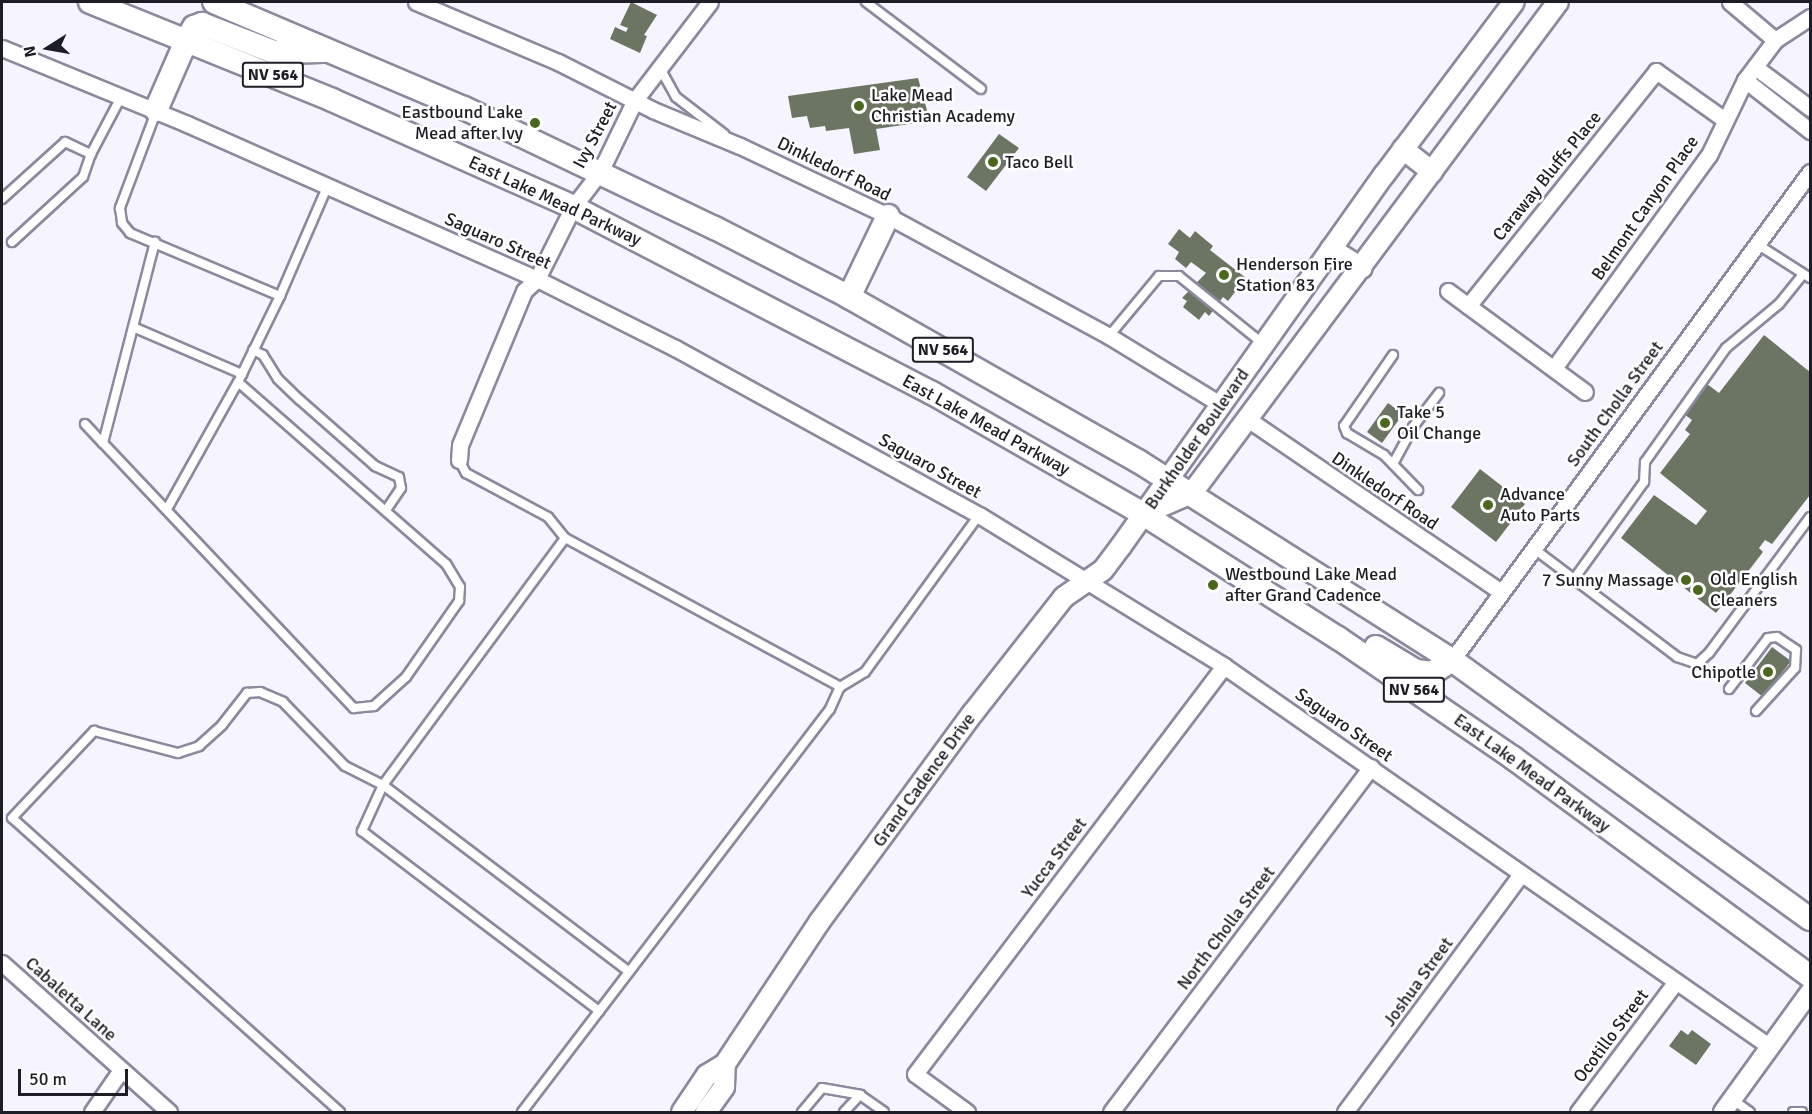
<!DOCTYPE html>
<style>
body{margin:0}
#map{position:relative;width:1812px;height:1114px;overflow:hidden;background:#f6f5ff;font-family:Signika,sans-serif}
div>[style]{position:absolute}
.building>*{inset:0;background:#6b7562}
.roads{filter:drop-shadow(2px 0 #8a899e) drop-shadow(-2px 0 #8a899e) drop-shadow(0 2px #8a899e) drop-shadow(0 -2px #8a899e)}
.service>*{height:8px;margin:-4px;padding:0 4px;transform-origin:4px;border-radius:4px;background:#fff}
.minor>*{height:15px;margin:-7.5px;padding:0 7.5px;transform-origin:7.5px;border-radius:7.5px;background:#fff}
.tertiary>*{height:18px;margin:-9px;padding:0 9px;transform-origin:9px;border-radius:9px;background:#fff}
.secondary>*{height:20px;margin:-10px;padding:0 10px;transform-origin:10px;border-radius:10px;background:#fff}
.primary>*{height:22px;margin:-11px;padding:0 11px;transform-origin:11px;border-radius:11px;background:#fff}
.dots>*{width:16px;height:16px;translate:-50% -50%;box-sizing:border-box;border:3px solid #fff;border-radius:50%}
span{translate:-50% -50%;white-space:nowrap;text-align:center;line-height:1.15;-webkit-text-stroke:5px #fff;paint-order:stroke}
.shield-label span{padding:2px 4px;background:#fff;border:2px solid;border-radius:4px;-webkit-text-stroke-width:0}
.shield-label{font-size:16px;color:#1d1d25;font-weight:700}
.poi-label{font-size:18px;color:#1d1d25}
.left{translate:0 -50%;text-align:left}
.right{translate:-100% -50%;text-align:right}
.street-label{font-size:18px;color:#1d1d25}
.frame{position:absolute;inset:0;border:3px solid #1d1d25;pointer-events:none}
.north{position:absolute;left:18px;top:18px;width:60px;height:60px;-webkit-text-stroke:4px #fff;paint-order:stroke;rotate:259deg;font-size:16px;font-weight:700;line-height:24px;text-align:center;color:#1d1d25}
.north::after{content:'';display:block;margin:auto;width:21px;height:27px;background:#1d1d25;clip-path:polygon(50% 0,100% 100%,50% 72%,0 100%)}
.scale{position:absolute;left:18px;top:1069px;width:110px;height:27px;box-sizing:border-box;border:3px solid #1d1d25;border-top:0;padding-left:8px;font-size:18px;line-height:21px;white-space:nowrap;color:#1d1d25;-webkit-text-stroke:4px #fff;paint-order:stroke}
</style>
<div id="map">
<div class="building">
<i style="clip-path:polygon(631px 2px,657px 15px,644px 35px,647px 36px,640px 53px,610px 39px,615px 27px,626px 32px,628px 28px,620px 25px)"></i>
<i style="clip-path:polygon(918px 78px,930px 121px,876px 129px,880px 150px,854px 154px,849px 128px,826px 131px,825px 126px,810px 128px,807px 116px,792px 118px,788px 96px)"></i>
<i style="clip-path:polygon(999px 134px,1019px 148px,986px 191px,967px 177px)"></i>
<i style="clip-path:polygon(1179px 229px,1190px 238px,1195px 231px,1213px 246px,1210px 250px,1246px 278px,1228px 301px,1223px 297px,1209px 316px,1205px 312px,1199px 320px,1183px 307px,1187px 301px,1182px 298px,1206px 273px,1191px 262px,1186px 268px,1175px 259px,1179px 252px,1168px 244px)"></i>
<i style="clip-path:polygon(1764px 335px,1810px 372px,1810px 495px,1772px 544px,1765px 540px,1759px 548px,1763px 552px,1716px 613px,1621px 538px,1654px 495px,1696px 525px,1707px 511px,1660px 473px,1690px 434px,1685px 430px,1692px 420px,1684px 414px,1707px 384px,1719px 393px)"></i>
<i style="clip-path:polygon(1388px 403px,1403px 414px,1382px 443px,1367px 432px)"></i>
<i style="clip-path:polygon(1480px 469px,1525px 504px,1496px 542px,1451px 507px)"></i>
<i style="clip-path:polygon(1772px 647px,1791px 661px,1763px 697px,1745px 683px)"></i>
<i style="clip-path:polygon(1681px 1030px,1688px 1035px,1692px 1030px,1711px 1044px,1696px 1065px,1669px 1046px)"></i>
</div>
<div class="roads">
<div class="service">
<i style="left:866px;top:2px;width:144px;rotate:37.1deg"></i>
<i style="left:661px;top:70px;width:31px;rotate:61deg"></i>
<i style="left:676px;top:97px;width:61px;rotate:37.6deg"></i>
<i style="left:156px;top:112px;width:103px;rotate:110.6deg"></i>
<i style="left:120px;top:208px;width:15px;rotate:82deg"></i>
<i style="left:122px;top:223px;width:13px;rotate:51deg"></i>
<i style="left:130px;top:233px;width:163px;rotate:22.8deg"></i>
<i style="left:280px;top:296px;width:121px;rotate:-66.6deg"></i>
<i style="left:2px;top:199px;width:85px;rotate:-42.1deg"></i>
<i style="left:65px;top:142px;width:29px;rotate:25deg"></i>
<i style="left:12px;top:242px;width:96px;rotate:-42.5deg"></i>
<i style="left:83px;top:177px;width:24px;rotate:-71deg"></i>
<i style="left:91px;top:154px;width:64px;rotate:-62.2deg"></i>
<i style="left:1757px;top:244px;width:63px;rotate:32.7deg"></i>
<i style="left:133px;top:327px;width:119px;rotate:23.3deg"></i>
<i style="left:1109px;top:336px;width:78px;rotate:-50.2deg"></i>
<i style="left:1159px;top:276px;width:20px"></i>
<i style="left:1179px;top:276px;width:107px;rotate:38.9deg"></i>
<i style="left:253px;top:350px;width:11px;rotate:27deg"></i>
<i style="left:263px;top:355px;width:28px;rotate:58deg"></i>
<i style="left:278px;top:379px;width:30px;rotate:44deg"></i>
<i style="left:300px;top:400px;width:100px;rotate:41.3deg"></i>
<i style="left:375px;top:466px;width:26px;rotate:25deg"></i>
<i style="left:399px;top:477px;width:11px;rotate:80deg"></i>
<i style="left:401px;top:488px;width:27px;rotate:124deg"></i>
<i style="left:1393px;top:355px;width:86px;rotate:124.6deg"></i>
<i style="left:1344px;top:426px;width:8px;rotate:67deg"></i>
<i style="left:1347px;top:433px;width:43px;rotate:30.7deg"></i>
<i style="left:1384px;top:455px;width:49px;rotate:45.8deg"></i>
<i style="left:240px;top:378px;width:91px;rotate:-64deg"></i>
<i style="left:85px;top:424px;width:26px;rotate:47deg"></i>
<i style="left:103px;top:443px;width:208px;rotate:-75.5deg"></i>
<i style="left:103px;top:443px;width:365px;rotate:46.6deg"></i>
<i style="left:354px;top:708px;width:20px;rotate:-6deg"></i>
<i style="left:374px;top:706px;width:43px;rotate:-42.2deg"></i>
<i style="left:406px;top:677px;width:93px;rotate:-55.1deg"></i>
<i style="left:459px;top:601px;width:14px;rotate:-86deg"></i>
<i style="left:460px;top:587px;width:27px;rotate:-121deg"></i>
<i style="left:446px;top:564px;width:276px;rotate:-138.8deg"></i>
<i style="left:238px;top:382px;width:145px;rotate:119.2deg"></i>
<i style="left:459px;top:460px;width:15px;rotate:62deg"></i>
<i style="left:466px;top:473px;width:93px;rotate:28.2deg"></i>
<i style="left:548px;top:517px;width:27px;rotate:51deg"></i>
<i style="left:565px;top:538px;width:313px;rotate:28.4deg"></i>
<i style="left:1393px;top:464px;width:42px;rotate:-61.6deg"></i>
<i style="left:1413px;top:427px;width:43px;rotate:-52.6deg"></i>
<i style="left:565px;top:538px;width:307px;rotate:126.4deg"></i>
<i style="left:383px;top:785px;width:51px;rotate:114.5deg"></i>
<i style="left:362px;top:831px;width:298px;rotate:37.2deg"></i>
<i style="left:1533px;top:548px;width:181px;rotate:37.1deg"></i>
<i style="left:1677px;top:657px;width:21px;rotate:19deg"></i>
<i style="left:1697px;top:664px;width:16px;rotate:-43deg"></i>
<i style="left:1709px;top:653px;width:169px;rotate:-53.4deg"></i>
<i style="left:1574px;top:579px;width:120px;rotate:-54.2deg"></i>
<i style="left:1644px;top:482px;width:20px;rotate:-87deg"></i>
<i style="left:1645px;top:462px;width:140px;rotate:-54.6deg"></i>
<i style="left:1726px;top:348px;width:69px;rotate:-39.7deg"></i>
<i style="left:1779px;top:304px;width:36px;rotate:-51deg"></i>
<i style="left:1729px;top:689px;width:64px;rotate:-52.6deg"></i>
<i style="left:1768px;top:638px;width:9px;rotate:-6deg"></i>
<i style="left:1777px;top:637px;width:23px;rotate:34deg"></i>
<i style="left:1796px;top:650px;width:18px;rotate:93deg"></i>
<i style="left:1795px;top:668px;width:58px;rotate:132.2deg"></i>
<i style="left:1732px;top:1099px;width:22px;rotate:36deg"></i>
<i style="left:340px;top:1112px;width:440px;rotate:-138.1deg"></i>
<i style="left:12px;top:818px;width:120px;rotate:-46.7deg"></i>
<i style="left:94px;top:731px;width:87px;rotate:14.7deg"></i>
<i style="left:178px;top:753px;width:22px;rotate:-18deg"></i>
<i style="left:199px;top:746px;width:31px;rotate:-42deg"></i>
<i style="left:222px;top:725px;width:41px;rotate:-52deg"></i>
<i style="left:247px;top:693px;width:13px;rotate:-4deg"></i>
<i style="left:260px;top:692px;width:25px;rotate:23deg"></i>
<i style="left:283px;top:702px;width:89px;rotate:45.9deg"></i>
<i style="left:345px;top:766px;width:42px;rotate:26.6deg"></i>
<i style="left:383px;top:785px;width:306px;rotate:37.2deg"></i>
<i style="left:522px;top:1112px;width:507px;rotate:-52.61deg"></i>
<i style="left:830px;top:709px;width:24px;rotate:-66deg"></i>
<i style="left:840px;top:687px;width:29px;rotate:-31deg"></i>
<i style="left:865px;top:672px;width:194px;rotate:-54deg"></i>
<i style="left:802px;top:1112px;width:31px;rotate:-50deg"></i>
<i style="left:822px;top:1088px;width:39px;rotate:10deg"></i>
<i style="left:860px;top:1095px;width:29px;rotate:35deg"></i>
<i style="left:844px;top:1112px;width:23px;rotate:-47deg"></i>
<i style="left:1793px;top:1112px;width:9px"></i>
</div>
<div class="minor">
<i style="left:416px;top:2px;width:154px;rotate:22.9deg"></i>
<i style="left:558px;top:62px;width:106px;rotate:26.8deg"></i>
<i style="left:653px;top:110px;width:94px;rotate:22.5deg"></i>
<i style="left:740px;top:146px;width:164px;rotate:25.3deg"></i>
<i style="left:888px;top:216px;width:251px;rotate:28.5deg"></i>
<i style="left:1109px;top:336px;width:130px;rotate:31.5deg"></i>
<i style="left:1730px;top:2px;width:59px;rotate:40.2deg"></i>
<i style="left:2px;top:48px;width:200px;rotate:22.3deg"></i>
<i style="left:187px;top:124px;width:383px;rotate:23.9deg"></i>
<i style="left:537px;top:279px;width:154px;rotate:26.6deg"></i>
<i style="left:675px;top:348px;width:347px;rotate:28.8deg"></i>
<i style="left:979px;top:515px;width:288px;rotate:31.6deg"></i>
<i style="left:1224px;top:666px;width:664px;rotate:34.89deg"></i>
<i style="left:1755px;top:67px;width:69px;rotate:36.7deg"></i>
<i style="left:1745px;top:80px;width:83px;rotate:38.1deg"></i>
<i style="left:1448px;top:291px;width:170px;rotate:36.4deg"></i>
<i style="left:1468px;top:306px;width:301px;rotate:-51.3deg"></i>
<i style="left:1656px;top:71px;width:85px;rotate:35.4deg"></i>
<i style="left:1554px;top:368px;width:263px;rotate:-54deg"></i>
<i style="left:1709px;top:155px;width:83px;rotate:-64.4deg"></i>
<i style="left:1745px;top:80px;width:50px;rotate:-53.1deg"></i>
<i style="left:1775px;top:40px;width:42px;rotate:-33.3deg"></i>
<i style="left:1249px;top:420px;width:305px;rotate:34.3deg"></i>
<i style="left:459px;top:460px;width:15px;rotate:-86deg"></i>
<i style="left:460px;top:445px;width:167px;rotate:-67.4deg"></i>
<i style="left:524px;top:291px;width:18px;rotate:-43deg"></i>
<i style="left:537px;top:279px;width:80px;rotate:-63.4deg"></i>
<i style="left:573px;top:207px;width:44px;rotate:-52.4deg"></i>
<i style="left:600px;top:172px;width:80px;rotate:-64.1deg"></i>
<i style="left:635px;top:100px;width:123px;rotate:-52.6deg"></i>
<i style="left:1452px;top:660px;width:605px;rotate:-53.74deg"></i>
<i style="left:2px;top:963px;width:224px;rotate:41.7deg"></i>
<i style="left:92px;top:1112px;width:51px;rotate:-55.4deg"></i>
<i style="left:967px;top:1112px;width:64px;rotate:-143.8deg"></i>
<i style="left:915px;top:1074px;width:512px;rotate:-52.86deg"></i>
<i style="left:1111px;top:1112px;width:432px;rotate:-53deg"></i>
<i style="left:1345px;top:1112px;width:296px;rotate:-53.5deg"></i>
<i style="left:1578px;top:1112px;width:161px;rotate:-53.1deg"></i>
</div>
<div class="tertiary">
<i style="left:1723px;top:1112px;width:148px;rotate:-54.1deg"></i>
</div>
<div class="secondary">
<i style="left:1403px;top:149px;width:37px;rotate:38deg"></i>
<i style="left:1331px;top:249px;width:36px;rotate:32deg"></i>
<i style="left:1143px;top:514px;width:53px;rotate:-23.2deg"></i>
<i style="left:1192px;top:493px;width:612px;rotate:-53.3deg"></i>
<i style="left:682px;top:1112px;width:45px;rotate:-56deg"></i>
<i style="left:707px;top:1075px;width:21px;rotate:-31deg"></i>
<i style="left:725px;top:1064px;width:172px;rotate:-56.4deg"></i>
<i style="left:820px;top:921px;width:258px;rotate:-53.7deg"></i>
<i style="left:973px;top:713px;width:147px;rotate:-51.9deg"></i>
<i style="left:1064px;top:597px;width:47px;rotate:-34.7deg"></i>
<i style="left:1103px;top:570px;width:30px;rotate:-53deg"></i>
<i style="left:1121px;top:546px;width:455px;rotate:-54.7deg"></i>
<i style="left:1384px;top:175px;width:216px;rotate:-53.1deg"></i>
<i style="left:706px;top:1112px;width:31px;rotate:-54deg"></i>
<i style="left:724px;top:1087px;width:23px;rotate:-88deg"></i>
</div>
<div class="primary">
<i style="left:90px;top:2px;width:261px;rotate:22deg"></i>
<i style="left:332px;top:100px;width:264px;rotate:23.9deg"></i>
<i style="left:573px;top:207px;width:404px;rotate:27.4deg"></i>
<i style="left:932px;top:393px;width:243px;rotate:29.8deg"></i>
<i style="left:1143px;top:514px;width:231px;rotate:32.5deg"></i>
<i style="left:1338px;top:638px;width:212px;rotate:34.4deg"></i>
<i style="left:1513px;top:758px;width:368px;rotate:36.3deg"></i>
<i style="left:214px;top:2px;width:272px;rotate:23deg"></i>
<i style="left:464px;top:108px;width:278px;rotate:25.6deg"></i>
<i style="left:715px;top:228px;width:151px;rotate:27.2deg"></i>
<i style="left:849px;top:297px;width:332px;rotate:29.6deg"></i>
<i style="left:1138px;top:461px;width:372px;rotate:32.4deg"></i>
<i style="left:1452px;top:660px;width:442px;rotate:35.9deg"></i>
<i style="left:156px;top:110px;width:77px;rotate:-66.4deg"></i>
<i style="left:187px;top:39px;width:14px;rotate:-60deg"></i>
<i style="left:194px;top:27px;width:9px;rotate:-21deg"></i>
<i style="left:202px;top:24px;width:77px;rotate:21.3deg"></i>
<i style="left:274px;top:52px;width:49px;rotate:-1.2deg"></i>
<i style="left:849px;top:297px;width:90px;rotate:-64.3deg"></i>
<i style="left:1376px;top:647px;width:47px;rotate:31deg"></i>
<i style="left:1416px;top:671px;width:16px;rotate:7deg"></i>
<i style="left:1432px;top:673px;width:24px;rotate:-33deg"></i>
</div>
</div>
<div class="dots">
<i style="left:859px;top:106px;background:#49681d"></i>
<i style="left:535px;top:123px;background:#49681d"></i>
<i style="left:993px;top:162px;background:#49681d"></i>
<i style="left:1224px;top:275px;background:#49681d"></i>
<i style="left:1385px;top:423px;background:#49681d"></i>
<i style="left:1488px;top:505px;background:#49681d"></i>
<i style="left:1686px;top:580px;background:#49681d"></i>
<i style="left:1213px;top:585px;background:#49681d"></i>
<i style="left:1698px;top:590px;background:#49681d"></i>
<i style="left:1768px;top:672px;background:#49681d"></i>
</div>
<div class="shield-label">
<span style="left:273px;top:75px">NV 564</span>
<span style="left:943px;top:350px">NV 564</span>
<span style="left:1414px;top:690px">NV 564</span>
</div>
<div class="poi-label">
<span class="left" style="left:871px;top:106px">Lake Mead<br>Christian Academy</span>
<span class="right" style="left:523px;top:123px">Eastbound Lake<br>Mead after Ivy</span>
<span class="left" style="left:1005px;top:162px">Taco Bell</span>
<span class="left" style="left:1236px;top:275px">Henderson Fire<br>Station 83</span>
<span class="left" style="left:1397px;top:423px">Take 5<br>Oil Change</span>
<span class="left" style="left:1500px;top:505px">Advance<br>Auto Parts</span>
<span class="left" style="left:1225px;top:585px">Westbound Lake Mead<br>after Grand Cadence</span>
<span class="right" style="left:1674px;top:580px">7 Sunny Massage</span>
<span class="left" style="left:1710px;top:590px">Old English<br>Cleaners</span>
<span class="right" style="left:1756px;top:672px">Chipotle</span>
</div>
<div class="street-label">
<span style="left:595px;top:135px;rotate:-62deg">Ivy Street</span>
<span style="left:834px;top:169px;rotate:26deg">Dinkledorf Road</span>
<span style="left:1547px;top:176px;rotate:-51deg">Caraway Bluffs Place</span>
<span style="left:555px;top:201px;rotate:25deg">East Lake Mead Parkway</span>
<span style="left:1645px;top:208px;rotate:-55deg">Belmont Canyon Place</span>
<span style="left:498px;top:241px;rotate:24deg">Saguaro Street</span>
<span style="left:1615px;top:404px;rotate:-54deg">South Cholla Street</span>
<span style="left:986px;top:425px;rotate:29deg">East Lake Mead Parkway</span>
<span style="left:1197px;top:439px;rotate:-55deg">Burkholder Boulevard</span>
<span style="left:930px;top:466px;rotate:29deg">Saguaro Street</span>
<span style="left:1385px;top:491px;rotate:34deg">Dinkledorf Road</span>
<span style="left:1344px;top:725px;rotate:35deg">Saguaro Street</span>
<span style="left:1532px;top:773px;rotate:36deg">East Lake Mead Parkway</span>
<span style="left:924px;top:780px;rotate:-54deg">Grand Cadence Drive</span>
<span style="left:1054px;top:858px;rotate:-53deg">Yucca Street</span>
<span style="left:1226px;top:928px;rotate:-53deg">North Cholla Street</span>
<span style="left:1418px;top:982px;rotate:-54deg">Joshua Street</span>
<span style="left:71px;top:999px;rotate:42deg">Cabaletta Lane</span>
<span style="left:1611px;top:1036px;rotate:-53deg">Ocotillo Street</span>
</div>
<div class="frame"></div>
<div class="north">N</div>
<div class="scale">50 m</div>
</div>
